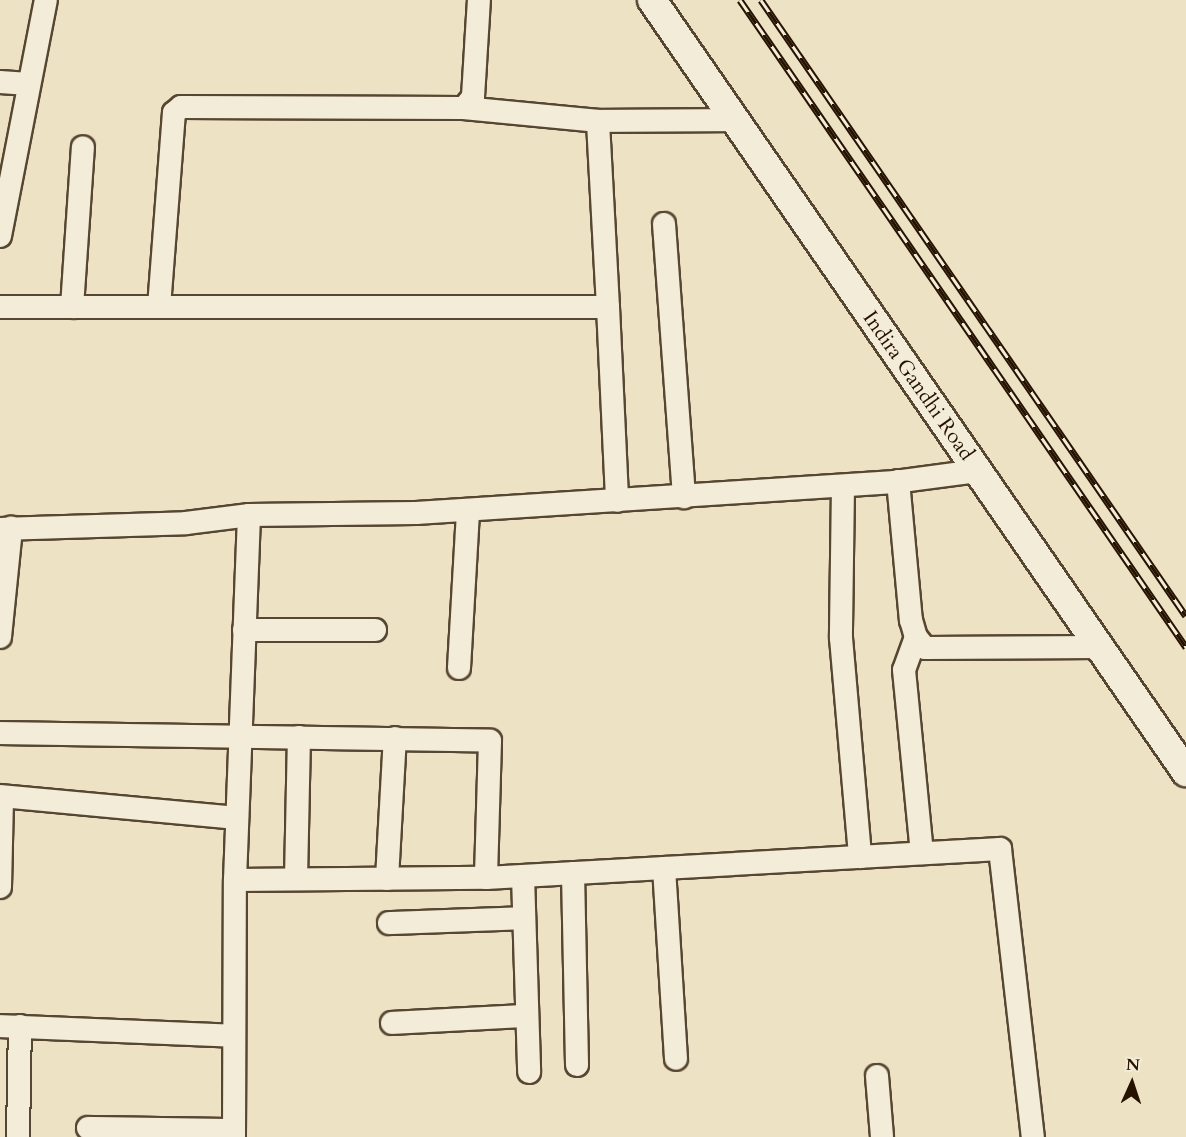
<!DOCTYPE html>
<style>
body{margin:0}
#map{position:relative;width:1186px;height:1137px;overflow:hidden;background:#ede2c3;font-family:Cardo,serif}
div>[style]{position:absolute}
.roads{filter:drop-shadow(2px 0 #574631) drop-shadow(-2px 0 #574631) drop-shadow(0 2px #574631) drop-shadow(0 -2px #574631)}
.minor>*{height:22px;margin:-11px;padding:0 11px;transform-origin:11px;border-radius:11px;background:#f3ecd8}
.tertiary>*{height:28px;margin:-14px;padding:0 14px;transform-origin:14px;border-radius:14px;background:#f3ecd8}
.rail>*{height:7px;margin-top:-3.5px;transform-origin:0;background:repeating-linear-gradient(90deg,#f3ecd8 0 14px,#251200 0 28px);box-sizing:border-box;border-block:2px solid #251200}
span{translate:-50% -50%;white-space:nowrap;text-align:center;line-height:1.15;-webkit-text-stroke:5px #f3ecd8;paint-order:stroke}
.street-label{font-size:21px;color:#251200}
.north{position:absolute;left:1102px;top:1053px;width:60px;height:60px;-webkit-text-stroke:4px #f3ecd8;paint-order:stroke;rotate:3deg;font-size:16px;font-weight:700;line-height:24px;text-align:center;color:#251200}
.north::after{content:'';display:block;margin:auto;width:21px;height:27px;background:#251200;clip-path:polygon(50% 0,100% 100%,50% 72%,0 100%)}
</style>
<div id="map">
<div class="roads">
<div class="minor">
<i style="left:0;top:82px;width:29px;rotate:4deg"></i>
<i style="left:464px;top:108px;width:135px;rotate:5.5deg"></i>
<i style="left:664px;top:224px;width:274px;rotate:85.8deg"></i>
<i style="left:0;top:236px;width:240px;rotate:-79deg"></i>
<i style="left:0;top:307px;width:608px"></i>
<i style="left:608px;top:307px;width:186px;rotate:-93.1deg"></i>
<i style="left:598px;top:121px;width:136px;rotate:-0.4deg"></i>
<i style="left:72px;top:307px;width:160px;rotate:-86.1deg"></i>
<i style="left:159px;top:307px;width:195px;rotate:-85.6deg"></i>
<i style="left:174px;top:113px;width:9px;rotate:-41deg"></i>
<i style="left:181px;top:107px;width:283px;rotate:0.2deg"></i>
<i style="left:464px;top:108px;width:14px;rotate:-51deg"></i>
<i style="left:473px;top:97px;width:97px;rotate:-86.5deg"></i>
<i style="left:608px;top:307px;width:194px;rotate:87.3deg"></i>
<i style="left:898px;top:481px;width:140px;rotate:84.7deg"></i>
<i style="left:911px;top:620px;width:18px;rotate:74deg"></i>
<i style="left:916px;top:637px;width:14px;rotate:51deg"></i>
<i style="left:925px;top:648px;width:174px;rotate:-0.3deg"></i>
<i style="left:843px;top:486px;width:152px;rotate:90.8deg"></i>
<i style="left:841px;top:638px;width:220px;rotate:85deg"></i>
<i style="left:0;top:529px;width:186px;rotate:-1.8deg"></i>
<i style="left:186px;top:523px;width:64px;rotate:-7.2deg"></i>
<i style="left:249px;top:515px;width:167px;rotate:-0.7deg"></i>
<i style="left:416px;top:513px;width:480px;rotate:-3.7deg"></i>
<i style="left:895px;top:482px;width:83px;rotate:-7.6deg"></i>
<i style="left:244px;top:630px;width:131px"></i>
<i style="left:0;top:637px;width:110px;rotate:-84.2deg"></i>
<i style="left:916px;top:637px;width:35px;rotate:110deg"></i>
<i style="left:904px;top:670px;width:184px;rotate:84.4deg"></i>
<i style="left:459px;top:668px;width:158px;rotate:-86.7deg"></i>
<i style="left:0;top:733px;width:490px;rotate:0.9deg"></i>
<i style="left:490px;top:741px;width:137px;rotate:91.7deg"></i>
<i style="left:0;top:796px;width:238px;rotate:5.3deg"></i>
<i style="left:664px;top:868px;width:191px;rotate:86.4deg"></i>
<i style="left:573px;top:873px;width:192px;rotate:88.8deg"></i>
<i style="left:523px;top:876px;width:196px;rotate:88.2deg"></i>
<i style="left:296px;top:879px;width:142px;rotate:-88.8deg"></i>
<i style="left:387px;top:879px;width:141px;rotate:-86.8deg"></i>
<i style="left:235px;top:880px;width:251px;rotate:-0.5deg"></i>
<i style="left:486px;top:878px;width:515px;rotate:-3.23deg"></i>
<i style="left:1000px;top:849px;width:290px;rotate:83.5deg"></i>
<i style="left:0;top:887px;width:90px;rotate:-88.7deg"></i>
<i style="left:389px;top:923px;width:135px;rotate:-2.1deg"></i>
<i style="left:392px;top:1023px;width:135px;rotate:-3deg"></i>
<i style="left:0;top:1026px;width:234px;rotate:2.4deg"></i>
<i style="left:877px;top:1076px;width:61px;rotate:85.3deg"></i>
<i style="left:88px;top:1128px;width:146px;rotate:0.8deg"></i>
<i style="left:18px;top:1137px;width:111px;rotate:-89deg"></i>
<i style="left:234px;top:1137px;width:257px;rotate:-89.8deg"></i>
<i style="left:235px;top:880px;width:365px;rotate:-87.8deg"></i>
</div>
<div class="tertiary">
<i style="left:652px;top:0;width:939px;rotate:55.33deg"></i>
</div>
</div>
<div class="rail">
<i style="left:740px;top:0;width:786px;rotate:55.42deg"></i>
<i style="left:761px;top:0;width:748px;rotate:55.4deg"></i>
</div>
<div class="street-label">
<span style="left:918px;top:386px;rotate:55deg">Indira Gandhi Road</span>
</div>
<div class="north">N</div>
</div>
